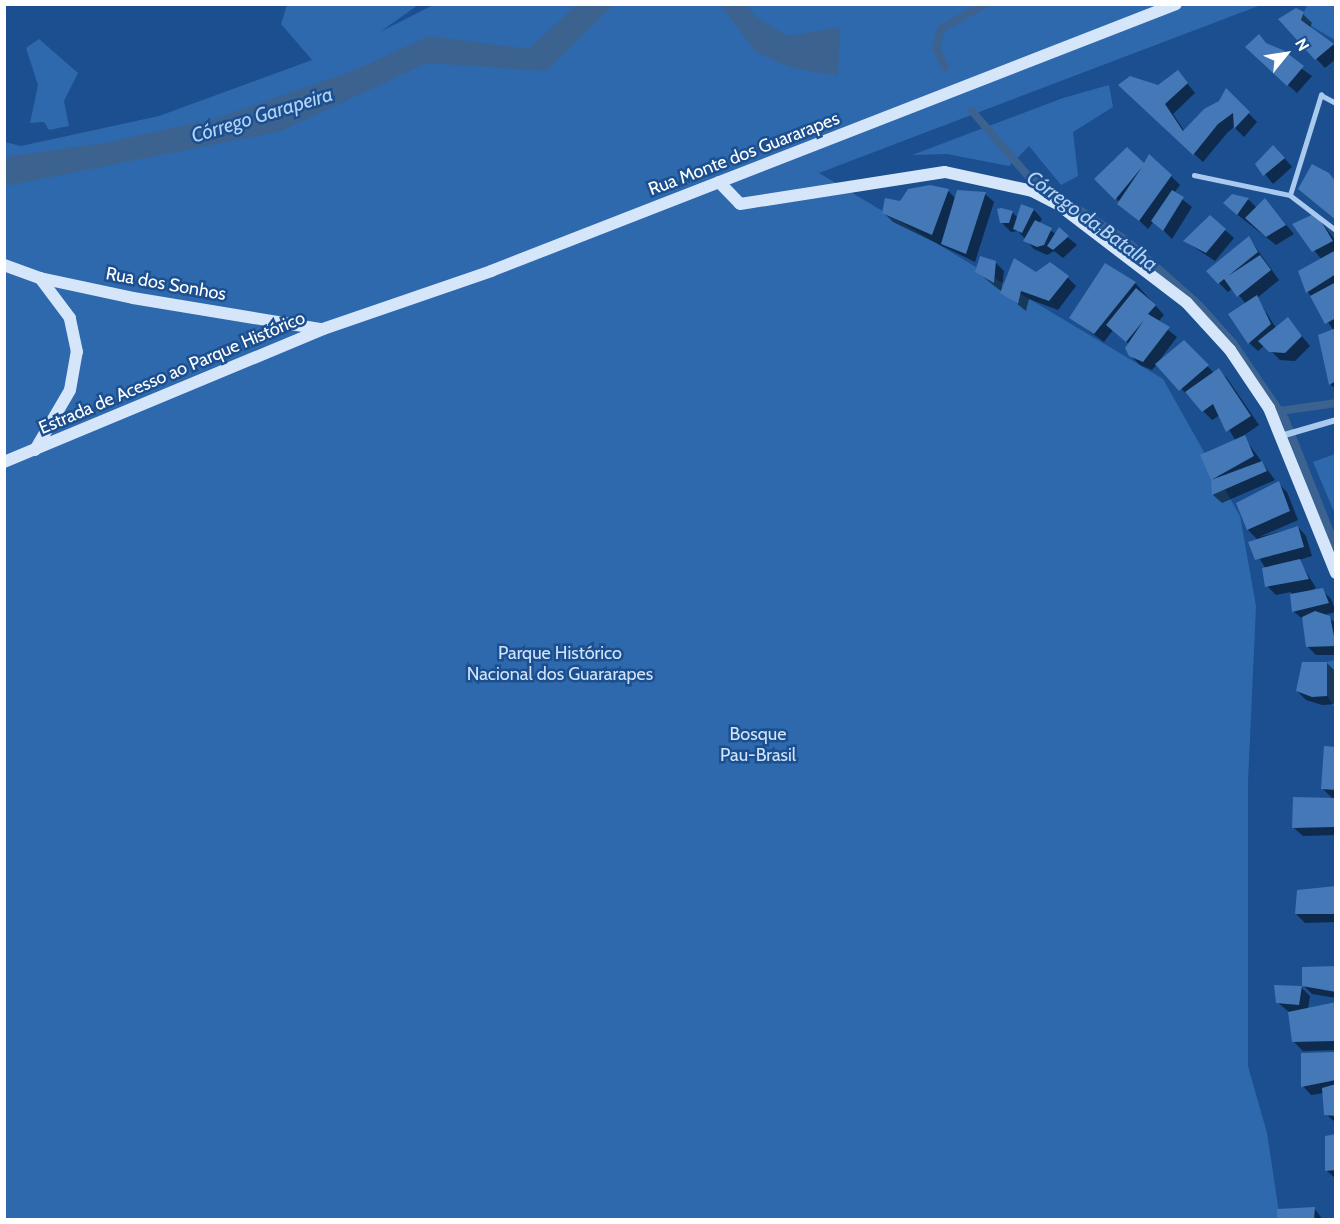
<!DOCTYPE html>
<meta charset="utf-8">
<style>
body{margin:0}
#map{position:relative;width:1340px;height:1224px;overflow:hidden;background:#1b4f8f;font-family:Cabin,sans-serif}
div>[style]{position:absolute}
.green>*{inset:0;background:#2e69ad}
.water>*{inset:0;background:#3c6290}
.shadow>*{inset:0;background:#0007}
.stream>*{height:8px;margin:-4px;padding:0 4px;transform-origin:4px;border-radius:4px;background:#3c6290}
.building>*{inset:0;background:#4478b7}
.lane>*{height:4.5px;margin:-2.25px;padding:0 2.25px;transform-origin:2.25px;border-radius:2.25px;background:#a9c9ee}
.street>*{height:6px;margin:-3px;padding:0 3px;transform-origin:3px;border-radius:3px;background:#a9c9ee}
.secondary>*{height:12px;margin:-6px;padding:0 6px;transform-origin:6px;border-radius:6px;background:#d6e6fa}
span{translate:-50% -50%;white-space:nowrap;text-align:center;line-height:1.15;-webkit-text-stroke:5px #1b4f8f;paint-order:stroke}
.street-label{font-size:18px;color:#fff}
.park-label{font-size:18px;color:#cfe3fa}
.water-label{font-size:20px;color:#b5d3f5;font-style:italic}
.frame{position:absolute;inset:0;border:6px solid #fff;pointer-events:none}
.north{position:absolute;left:1256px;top:24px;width:60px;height:60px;-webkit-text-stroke:4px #1b4f8f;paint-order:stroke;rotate:60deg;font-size:16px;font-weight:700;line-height:24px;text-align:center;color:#fff}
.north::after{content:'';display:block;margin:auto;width:21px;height:27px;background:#fff;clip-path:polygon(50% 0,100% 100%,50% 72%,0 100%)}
</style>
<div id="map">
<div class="green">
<i style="clip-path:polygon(435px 4px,1261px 5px,819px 173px,1163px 379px,1240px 516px,1256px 606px,1248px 782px,1248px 1066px,1267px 1133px,1280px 1219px,5px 1220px,5px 142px,21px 146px,159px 116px,312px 60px,281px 24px,287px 5px,418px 5px,380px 32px)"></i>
<i style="clip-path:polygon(1307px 5px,1335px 5px,1335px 40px,1301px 20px)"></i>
<i style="clip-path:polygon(39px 39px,78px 73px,64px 101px,69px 126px,49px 130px,44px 122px,30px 123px,38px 85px,26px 48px)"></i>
<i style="clip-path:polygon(1109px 85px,1113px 107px,1073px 132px,1078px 176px,1061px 185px,1029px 146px,1009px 166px,947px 154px,912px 155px,1063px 98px)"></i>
<i style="clip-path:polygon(1335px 454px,1336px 454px,1335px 514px,1313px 462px)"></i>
<i style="clip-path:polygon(1335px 660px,1336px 660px,1335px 708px,1327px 696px,1327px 662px)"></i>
</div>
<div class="water">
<i style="clip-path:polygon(576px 5px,614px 5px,546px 71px,427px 63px,281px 131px,5px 186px,5px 157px,105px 143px,217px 118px,355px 70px,429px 36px,529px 49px)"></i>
<i style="clip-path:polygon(720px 5px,747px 5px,756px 17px,788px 36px,840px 27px,838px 76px,792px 68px,756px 52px)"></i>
</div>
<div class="shadow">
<i style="clip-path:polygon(1303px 14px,1312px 23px,1310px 28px,1336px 47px,1336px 59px,1325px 68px,1280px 20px)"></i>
<i style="clip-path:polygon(1269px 46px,1312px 76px,1297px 93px,1256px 56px)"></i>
<i style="clip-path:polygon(1178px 72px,1195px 93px,1173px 114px,1185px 132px,1220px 103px,1226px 90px,1257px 122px,1244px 137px,1234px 127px,1227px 133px,1203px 162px,1129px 94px,1158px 86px)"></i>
<i style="clip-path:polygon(1282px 155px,1292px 167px,1273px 184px,1257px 164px)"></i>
<i style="clip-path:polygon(1144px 165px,1171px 176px,1180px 185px,1174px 193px,1192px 207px,1172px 239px,1154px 221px,1148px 229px,1096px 179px)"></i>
<i style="clip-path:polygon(948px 191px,956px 199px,985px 194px,994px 202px,975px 262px,893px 222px,884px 213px,901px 203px)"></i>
<i style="clip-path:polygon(1232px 196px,1249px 200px,1257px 208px,1265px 200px,1294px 234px,1276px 245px,1234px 212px)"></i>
<i style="clip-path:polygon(1034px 210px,1042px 219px,1039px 224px,1056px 234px,1059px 230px,1077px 245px,1063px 258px,1054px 251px,1047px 255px,1034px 249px,1018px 231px,1011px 232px,1002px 223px,999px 211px,1013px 213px,1018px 218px)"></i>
<i style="clip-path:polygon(1316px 215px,1336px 241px,1336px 389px,1331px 385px,1319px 336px,1334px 331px,1308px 292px,1300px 271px,1321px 259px,1294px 224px)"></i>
<i style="clip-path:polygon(1225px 230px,1234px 238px,1215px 261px,1185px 241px)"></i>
<i style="clip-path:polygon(1249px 238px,1279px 280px,1257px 298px,1276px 328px,1288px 319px,1310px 346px,1295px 361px,1280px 360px,1265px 345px,1258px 351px,1249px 343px,1246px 304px,1233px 288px,1228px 292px,1219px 283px)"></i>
<i style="clip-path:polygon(995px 262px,1004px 271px,1002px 289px,1036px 273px,1068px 278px,1076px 286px,1058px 310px,1029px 299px,1026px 311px,977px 272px)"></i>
<i style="clip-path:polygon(1135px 283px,1164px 315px,1158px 322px,1177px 337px,1159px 361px,1184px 342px,1214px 373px,1218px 369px,1227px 378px,1259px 425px,1243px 436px,1275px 480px,1222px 503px,1213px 495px,1213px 480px,1202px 456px,1236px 441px,1220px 415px,1212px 420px,1157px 364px,1152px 370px,1140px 365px,1131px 356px,1129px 344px,1113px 330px,1104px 342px,1071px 318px)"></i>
<i style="clip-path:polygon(1278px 483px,1287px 492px,1298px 520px,1259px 537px,1298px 527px,1306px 536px,1312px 556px,1299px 560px,1316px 588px,1305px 593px,1322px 590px,1331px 599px,1336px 612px,1323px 615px,1336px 623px,1336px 655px,1316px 655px,1307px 646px,1304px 620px,1293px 611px,1291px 592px,1276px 595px,1267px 586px,1266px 569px,1250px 543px,1258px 540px,1248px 530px,1238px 504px)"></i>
<i style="clip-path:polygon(1327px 663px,1336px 672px,1335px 704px,1322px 705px,1306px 700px,1297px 691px)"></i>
<i style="clip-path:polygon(1336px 748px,1336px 835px,1303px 836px,1294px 828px,1333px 799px,1323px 789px)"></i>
<i style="clip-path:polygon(1336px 887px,1336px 922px,1305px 923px,1296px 914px)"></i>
<i style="clip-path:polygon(1336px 967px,1336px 998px,1312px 994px,1303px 985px)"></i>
<i style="clip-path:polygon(1301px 987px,1310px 996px,1308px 1009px,1336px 1004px,1336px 1050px,1303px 1051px,1294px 1042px,1289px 1012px,1277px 1002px)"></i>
<i style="clip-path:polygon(1336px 1054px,1336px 1123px,1326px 1114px,1324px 1093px,1311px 1095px,1303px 1086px)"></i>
<i style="clip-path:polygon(1336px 1135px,1336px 1179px,1327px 1171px)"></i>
<i style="clip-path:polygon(1314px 1208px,1323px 1220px,1279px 1220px)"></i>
</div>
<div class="stream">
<i style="left:945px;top:67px;width:21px;rotate:-115deg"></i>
<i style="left:936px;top:48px;width:20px;rotate:-75deg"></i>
<i style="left:941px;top:29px;width:51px;rotate:-29.6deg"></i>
<i style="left:972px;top:111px;width:87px;rotate:49.2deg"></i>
<i style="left:1029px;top:177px;width:117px;rotate:33.1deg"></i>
<i style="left:1127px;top:241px;width:96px;rotate:41.6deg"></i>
<i style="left:1199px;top:305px;width:51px;rotate:48.2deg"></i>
<i style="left:1233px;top:343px;width:92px;rotate:55.6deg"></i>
<i style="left:1285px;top:419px;width:138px;rotate:68.3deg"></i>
<i style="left:1280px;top:411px;width:57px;rotate:-8.1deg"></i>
</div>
<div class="building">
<i style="clip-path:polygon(1296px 8px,1304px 12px,1301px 20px,1334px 44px,1315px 60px,1278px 19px)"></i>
<i style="clip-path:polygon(1259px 34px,1266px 43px,1283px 50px,1304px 66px,1287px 86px,1245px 47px)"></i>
<i style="clip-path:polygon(1178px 70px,1188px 83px,1165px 104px,1183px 131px,1204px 109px,1219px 101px,1226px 88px,1250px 112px,1234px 129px,1233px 113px,1218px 124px,1193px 155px,1118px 85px,1130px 76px,1158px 85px)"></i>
<i style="clip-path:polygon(1273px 145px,1285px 158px,1263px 176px,1255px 164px)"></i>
<i style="clip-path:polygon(1127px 147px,1144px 163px,1149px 154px,1172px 175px,1139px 221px,1117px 204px,1142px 167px,1115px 200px,1094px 179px)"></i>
<i style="clip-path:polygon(1312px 164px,1329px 173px,1336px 182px,1336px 220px,1298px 189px)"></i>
<i style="clip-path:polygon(930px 185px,949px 189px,932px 235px,882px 213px,885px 198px,900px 201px,908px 189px)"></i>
<i style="clip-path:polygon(957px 190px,986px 192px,966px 254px,941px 244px)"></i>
<i style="clip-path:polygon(1172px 190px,1184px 197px,1163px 231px,1151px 221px)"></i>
<i style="clip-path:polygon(1232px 194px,1249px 198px,1237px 215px,1223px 203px)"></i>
<i style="clip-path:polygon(1265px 198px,1286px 225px,1266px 237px,1245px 218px)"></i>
<i style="clip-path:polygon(1021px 204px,1034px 209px,1022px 233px,1013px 229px)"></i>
<i style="clip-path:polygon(1001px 208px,1013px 211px,1009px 223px,1000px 223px,997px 209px)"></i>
<i style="clip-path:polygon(1316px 213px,1333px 241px,1312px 252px,1292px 224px)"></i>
<i style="clip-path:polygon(1210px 215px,1226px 229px,1206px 253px,1183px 241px)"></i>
<i style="clip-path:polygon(1035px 220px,1052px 228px,1044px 245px,1037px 247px,1023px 241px)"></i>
<i style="clip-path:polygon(1059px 227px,1069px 236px,1053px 250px,1047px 246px)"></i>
<i style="clip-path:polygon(1249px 236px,1258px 252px,1228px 276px,1260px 255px,1271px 270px,1237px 297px,1224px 279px,1218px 284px,1206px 271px)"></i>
<i style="clip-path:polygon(1336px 250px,1336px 274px,1306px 293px,1298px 271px)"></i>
<i style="clip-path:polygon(980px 256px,996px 261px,994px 283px,975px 272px)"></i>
<i style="clip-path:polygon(1014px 258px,1036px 272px,1050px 262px,1069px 276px,1049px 301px,1021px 291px,1018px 304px,1000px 293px)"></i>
<i style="clip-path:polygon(1105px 263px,1136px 282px,1094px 334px,1069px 318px)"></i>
<i style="clip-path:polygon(1336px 282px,1336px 318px,1325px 324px,1310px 296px)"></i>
<i style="clip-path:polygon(1136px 288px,1156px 305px,1148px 314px,1170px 327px,1143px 362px,1129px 356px,1125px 348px,1144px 320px,1126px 342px,1106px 325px)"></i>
<i style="clip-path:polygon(1257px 295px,1271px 324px,1248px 344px,1228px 314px)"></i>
<i style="clip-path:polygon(1288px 317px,1302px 336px,1285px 353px,1269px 352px,1258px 341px)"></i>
<i style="clip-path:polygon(1336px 328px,1336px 381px,1329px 385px,1318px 335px)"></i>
<i style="clip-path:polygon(1184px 340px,1209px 365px,1179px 391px,1155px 364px)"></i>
<i style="clip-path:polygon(1219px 368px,1251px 416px,1226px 432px,1213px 404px,1202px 412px,1185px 392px)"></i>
<i style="clip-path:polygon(1245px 435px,1254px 456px,1211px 480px,1262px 461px,1267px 471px,1212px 495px,1211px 480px,1200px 455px)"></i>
<i style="clip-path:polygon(1279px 481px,1290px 511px,1247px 530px,1236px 503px)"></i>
<i style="clip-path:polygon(1298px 526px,1304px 547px,1255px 560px,1248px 542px)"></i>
<i style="clip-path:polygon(1300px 559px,1309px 579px,1265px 587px,1262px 568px)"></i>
<i style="clip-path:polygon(1323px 588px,1329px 603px,1292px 612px,1290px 594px)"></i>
<i style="clip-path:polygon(1315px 611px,1330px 616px,1336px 646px,1306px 647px,1302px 617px)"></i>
<i style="clip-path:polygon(1302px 662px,1327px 662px,1327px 696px,1312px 697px,1296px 691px)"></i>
<i style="clip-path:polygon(1324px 746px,1336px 747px,1336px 790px,1321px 789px)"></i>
<i style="clip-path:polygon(1293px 797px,1336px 798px,1335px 827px,1292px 828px)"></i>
<i style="clip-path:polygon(1336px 886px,1336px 914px,1295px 914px,1297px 890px)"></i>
<i style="clip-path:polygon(1336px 966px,1336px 992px,1302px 986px,1302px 967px)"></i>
<i style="clip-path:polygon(1274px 985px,1302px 986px,1299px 1005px,1276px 1003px)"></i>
<i style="clip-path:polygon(1336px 1002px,1336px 1041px,1292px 1042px,1288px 1012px)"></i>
<i style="clip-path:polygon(1336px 1052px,1336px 1080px,1301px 1087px,1301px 1053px)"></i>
<i style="clip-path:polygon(1336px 1084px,1336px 1116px,1324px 1115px,1322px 1088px)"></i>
<i style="clip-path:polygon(1336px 1134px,1336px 1170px,1325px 1171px,1325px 1136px)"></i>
<i style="clip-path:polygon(1315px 1207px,1314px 1220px,1277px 1220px,1277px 1209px)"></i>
</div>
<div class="lane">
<i style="left:1194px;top:175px;width:98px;rotate:11.8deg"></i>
<i style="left:1290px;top:195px;width:58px;rotate:37.3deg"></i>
<i style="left:1290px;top:195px;width:105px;rotate:-72.8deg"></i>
<i style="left:1321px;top:95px;width:17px;rotate:28deg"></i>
</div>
<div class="street">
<i style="left:1281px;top:436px;width:57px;rotate:-16.2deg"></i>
</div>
<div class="secondary">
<i style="left:719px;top:182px;width:30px;rotate:46deg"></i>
<i style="left:740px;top:204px;width:207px;rotate:-8.9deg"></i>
<i style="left:945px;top:172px;width:89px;rotate:12.3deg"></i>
<i style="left:1032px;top:191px;width:30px;rotate:27deg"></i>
<i style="left:1059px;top:205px;width:161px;rotate:37.4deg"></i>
<i style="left:1187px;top:303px;width:64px;rotate:47.5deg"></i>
<i style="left:1230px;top:350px;width:70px;rotate:56.1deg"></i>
<i style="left:1269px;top:408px;width:178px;rotate:67.9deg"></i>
<i style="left:4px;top:265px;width:38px;rotate:20deg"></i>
<i style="left:40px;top:278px;width:95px;rotate:12.1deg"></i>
<i style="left:133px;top:298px;width:191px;rotate:9.4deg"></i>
<i style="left:35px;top:450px;width:69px;rotate:-59.7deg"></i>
<i style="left:70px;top:390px;width:39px;rotate:-80deg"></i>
<i style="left:77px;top:352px;width:35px;rotate:-102deg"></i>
<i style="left:70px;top:318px;width:50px;rotate:-126.9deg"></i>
<i style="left:4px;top:462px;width:346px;rotate:-22.6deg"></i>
<i style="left:323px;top:329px;width:178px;rotate:-19deg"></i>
<i style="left:491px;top:271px;width:735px;rotate:-21.29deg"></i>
</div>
<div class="street-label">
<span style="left:744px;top:154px;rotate:-21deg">Rua Monte dos Guararapes</span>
<span style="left:166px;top:284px;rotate:10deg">Rua dos Sonhos</span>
<span style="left:172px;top:373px;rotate:-23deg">Estrada de Acesso ao Parque Histórico</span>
</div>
<div class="park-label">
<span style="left:560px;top:664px">Parque Histórico<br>Nacional dos Guararapes</span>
<span style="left:758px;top:745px">Bosque<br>Pau-Brasil</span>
</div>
<div class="water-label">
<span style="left:262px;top:115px;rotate:-17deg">Córrego Garapeira</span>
<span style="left:1092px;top:221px;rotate:36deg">Córrego da Batalha</span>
</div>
<div class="frame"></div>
<div class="north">N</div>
</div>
